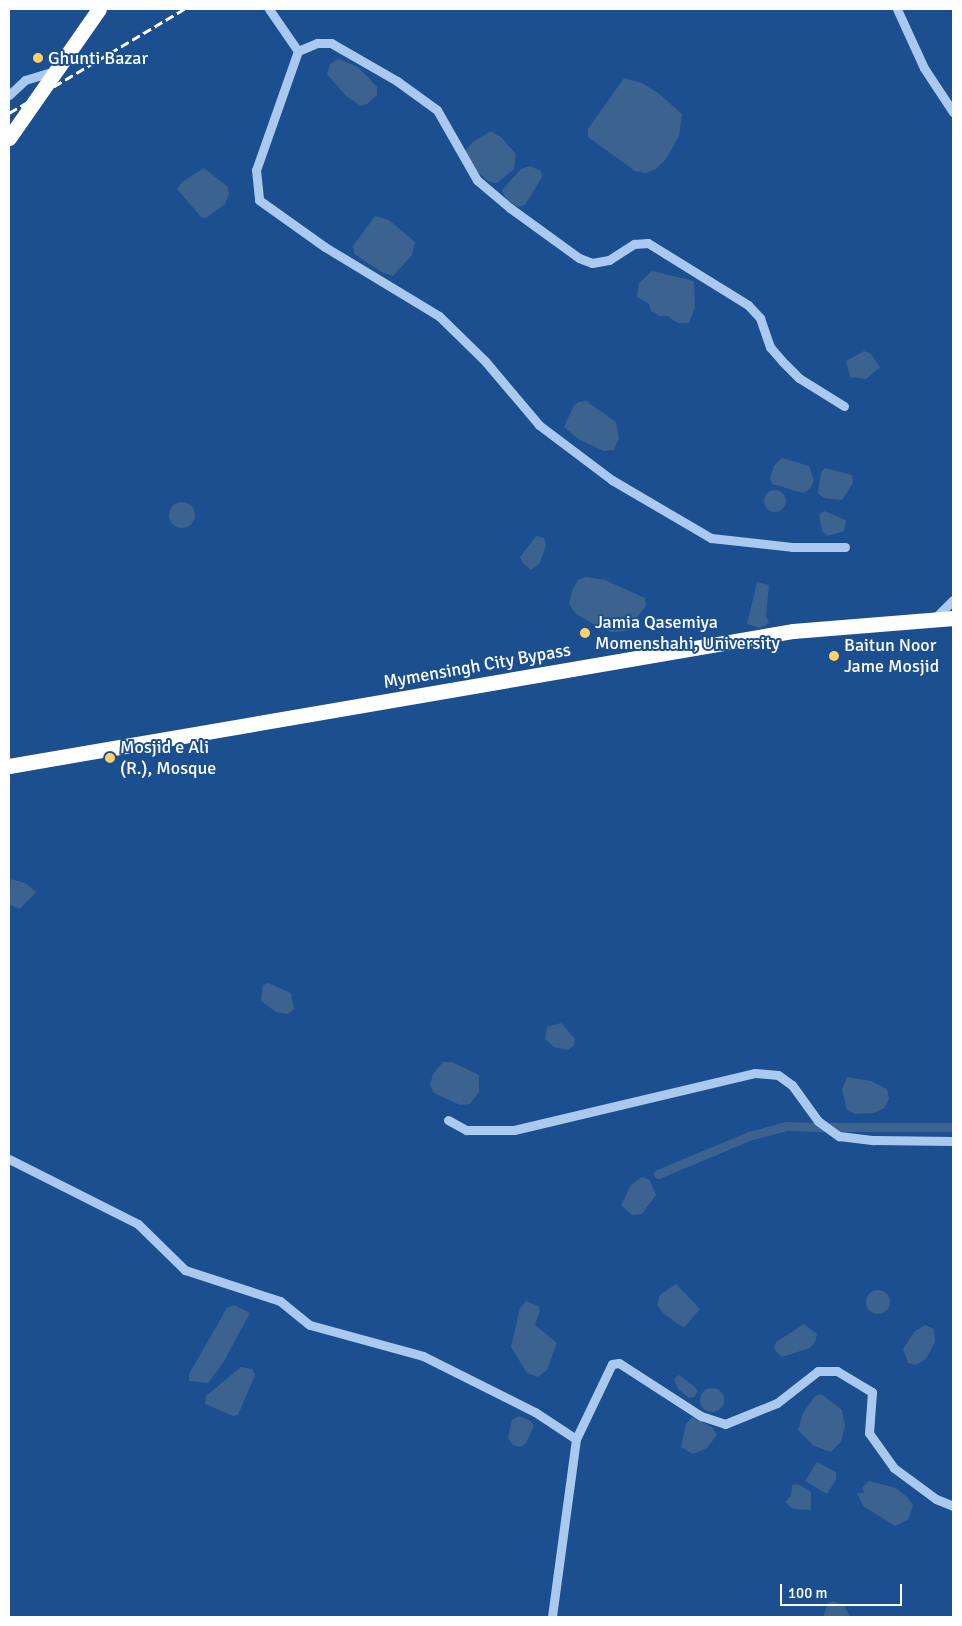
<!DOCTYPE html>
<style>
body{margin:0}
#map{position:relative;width:962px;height:1626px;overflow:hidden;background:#1b4f8f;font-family:Signika,sans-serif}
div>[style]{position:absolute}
.water>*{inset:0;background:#3c6290}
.round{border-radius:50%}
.canal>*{height:9px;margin:-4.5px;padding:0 4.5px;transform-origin:4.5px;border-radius:4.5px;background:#3c6290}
.minor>*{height:9px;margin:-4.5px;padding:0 4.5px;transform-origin:4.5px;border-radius:4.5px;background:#a9c9ee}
.highway>*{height:15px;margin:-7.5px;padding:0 7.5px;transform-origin:7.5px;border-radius:7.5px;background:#fff}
.rail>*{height:2.5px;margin-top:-1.25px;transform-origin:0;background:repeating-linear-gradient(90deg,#fff 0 9px,transparent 0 13px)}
.dots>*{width:14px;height:14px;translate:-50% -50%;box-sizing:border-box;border:2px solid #1b4f8f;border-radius:50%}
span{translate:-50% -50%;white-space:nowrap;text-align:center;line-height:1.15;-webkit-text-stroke:4px #1b4f8f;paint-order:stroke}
.poi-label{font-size:18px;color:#fff}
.left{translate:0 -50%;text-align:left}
.street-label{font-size:18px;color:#fff}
.frame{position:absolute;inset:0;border:10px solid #fff;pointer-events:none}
.scale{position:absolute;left:780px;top:1584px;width:122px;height:22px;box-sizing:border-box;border:2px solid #fff;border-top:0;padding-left:6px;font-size:15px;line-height:18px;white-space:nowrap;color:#fff;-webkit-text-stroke:4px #1b4f8f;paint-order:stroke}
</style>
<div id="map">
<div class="water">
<i style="clip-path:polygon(339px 59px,358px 67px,377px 87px,377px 95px,367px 104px,361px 106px,346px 96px,327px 74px,330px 64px)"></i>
<i style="clip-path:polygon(624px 78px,642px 83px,658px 93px,682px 114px,679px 136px,666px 159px,656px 169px,646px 173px,635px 171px,588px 137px,588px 129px)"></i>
<i style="clip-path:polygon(491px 131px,501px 137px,516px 154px,514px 169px,497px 183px,489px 182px,480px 174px,468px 162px,465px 151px,473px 142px)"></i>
<i style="clip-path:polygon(530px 166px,541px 171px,542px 177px,525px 205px,518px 207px,506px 199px,502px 190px,521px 169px)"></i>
<i style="clip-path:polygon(204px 168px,228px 187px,229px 194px,225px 204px,206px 218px,202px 218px,177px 189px,182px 182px)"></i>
<i style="clip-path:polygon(375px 216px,389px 220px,415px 242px,412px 255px,393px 276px,383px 273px,354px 254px,353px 246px)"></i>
<i style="clip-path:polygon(652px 271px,694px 281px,695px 307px,689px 323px,678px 323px,667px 316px,659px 316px,651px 311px,649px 304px,637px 297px,639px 283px)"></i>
<i style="clip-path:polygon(864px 351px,871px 354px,880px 367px,866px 379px,850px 377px,846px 361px)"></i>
<i style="clip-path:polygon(586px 401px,616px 422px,619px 438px,614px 450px,604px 451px,578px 439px,564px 427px,573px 407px,578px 402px)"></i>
<i style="clip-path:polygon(782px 458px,809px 466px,814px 480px,810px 489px,803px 493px,772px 484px,770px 478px,774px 466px)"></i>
<i style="clip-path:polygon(825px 468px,852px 475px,853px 483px,842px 500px,824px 498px,818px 493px,821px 472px)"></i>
<i class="round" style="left:764px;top:490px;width:22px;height:22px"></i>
<i class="round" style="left:169px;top:502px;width:26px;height:26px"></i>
<i style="clip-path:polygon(824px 511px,846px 520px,844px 531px,828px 536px,822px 531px,819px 515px)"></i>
<i style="clip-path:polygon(536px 536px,544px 538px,546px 545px,540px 563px,531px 570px,523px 563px,520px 557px)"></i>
<i style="clip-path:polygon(586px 577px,605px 580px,645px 598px,646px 606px,626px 631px,612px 632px,600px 628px,576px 614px,569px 604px,572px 591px,578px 580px)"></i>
<i style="clip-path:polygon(757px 582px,769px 585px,766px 616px,769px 623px,760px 628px,747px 624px)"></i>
<i style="clip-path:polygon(11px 879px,25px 883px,36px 892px,20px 909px,9px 904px)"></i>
<i style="clip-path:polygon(268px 983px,291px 993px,294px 1009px,288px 1014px,276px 1012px,261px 1001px,263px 985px)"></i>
<i style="clip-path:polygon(561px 1023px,575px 1039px,574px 1045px,568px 1050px,554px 1047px,545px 1039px,547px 1027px)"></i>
<i style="clip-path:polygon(443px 1062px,452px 1062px,479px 1075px,479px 1092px,470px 1104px,460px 1105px,434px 1093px,430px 1085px,433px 1074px)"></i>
<i style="clip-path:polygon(847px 1077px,871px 1081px,887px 1089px,889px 1099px,884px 1108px,874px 1113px,855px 1114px,847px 1110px,842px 1090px)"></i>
<i style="clip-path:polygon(642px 1177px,649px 1179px,656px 1195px,642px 1214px,632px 1215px,621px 1205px,631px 1185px)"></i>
<i style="clip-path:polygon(676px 1284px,700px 1309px,684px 1328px,664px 1314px,657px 1305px,660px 1295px)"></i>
<i class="round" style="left:866px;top:1290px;width:24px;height:24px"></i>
<i style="clip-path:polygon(526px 1301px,538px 1306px,540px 1311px,535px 1325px,557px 1343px,547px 1370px,538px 1377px,527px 1373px,511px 1347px,520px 1308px)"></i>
<i style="clip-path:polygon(234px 1305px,250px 1313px,223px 1363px,208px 1383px,189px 1381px,189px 1374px,227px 1308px)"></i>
<i style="clip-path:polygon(804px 1324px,817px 1334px,815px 1342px,810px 1348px,782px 1357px,774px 1349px,776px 1342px)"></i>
<i style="clip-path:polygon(925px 1325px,934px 1329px,935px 1342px,926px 1359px,916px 1365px,908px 1363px,903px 1349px,915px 1331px)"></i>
<i style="clip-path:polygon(241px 1367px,252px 1369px,255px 1375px,238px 1415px,233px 1416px,205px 1404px,206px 1396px)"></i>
<i style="clip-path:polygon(679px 1375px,695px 1387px,698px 1391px,694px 1397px,689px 1398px,678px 1389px,674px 1379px)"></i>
<i class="round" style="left:700px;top:1388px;width:24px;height:24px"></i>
<i style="clip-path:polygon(821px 1394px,842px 1410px,845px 1426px,841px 1442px,831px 1452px,814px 1446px,798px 1430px,803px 1413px,815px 1396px)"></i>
<i style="clip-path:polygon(519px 1416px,531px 1421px,534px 1426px,526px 1443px,520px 1447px,513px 1445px,508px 1438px,512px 1420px)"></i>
<i style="clip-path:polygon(692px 1417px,712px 1427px,717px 1435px,707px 1448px,693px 1454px,681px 1447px,686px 1424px)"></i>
<i style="clip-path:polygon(817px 1462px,836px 1472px,836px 1480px,827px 1494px,805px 1481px)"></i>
<i style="clip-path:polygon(869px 1481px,896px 1488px,907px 1497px,913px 1505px,908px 1520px,895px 1526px,863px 1506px,857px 1493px,864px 1493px,862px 1487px)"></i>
<i style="clip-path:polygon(798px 1484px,811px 1492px,811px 1510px,793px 1509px,785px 1502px,791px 1496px,792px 1485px)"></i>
<i style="clip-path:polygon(833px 1601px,844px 1605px,850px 1617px,823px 1617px,828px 1603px)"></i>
</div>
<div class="canal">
<i style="left:829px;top:1127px;width:124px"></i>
<i style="left:658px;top:1174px;width:99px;rotate:-22.7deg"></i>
<i style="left:749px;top:1136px;width:39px;rotate:-15deg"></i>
<i style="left:787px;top:1126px;width:37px;rotate:2deg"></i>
</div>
<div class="minor">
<i style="left:269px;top:9px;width:51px;rotate:55.4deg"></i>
<i style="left:298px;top:51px;width:126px;rotate:109.4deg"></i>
<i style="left:256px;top:170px;width:30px;rotate:84deg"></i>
<i style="left:259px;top:200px;width:81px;rotate:35.5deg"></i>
<i style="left:325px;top:247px;width:133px;rotate:31.2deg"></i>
<i style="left:439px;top:316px;width:64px;rotate:44.4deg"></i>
<i style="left:485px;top:361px;width:84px;rotate:49.8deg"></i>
<i style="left:539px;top:425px;width:91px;rotate:37deg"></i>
<i style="left:612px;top:480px;width:115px;rotate:30.4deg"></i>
<i style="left:711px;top:538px;width:81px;rotate:6.3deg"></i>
<i style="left:792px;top:547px;width:53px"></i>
<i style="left:897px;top:9px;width:65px;rotate:65.4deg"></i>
<i style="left:924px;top:68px;width:53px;rotate:56.6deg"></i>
<i style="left:298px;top:51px;width:21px;rotate:-23deg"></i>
<i style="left:317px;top:43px;width:14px"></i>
<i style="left:331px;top:43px;width:76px;rotate:29.9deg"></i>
<i style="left:397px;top:81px;width:49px;rotate:35.9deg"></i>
<i style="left:437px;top:110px;width:81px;rotate:60.3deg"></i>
<i style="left:477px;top:180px;width:43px;rotate:40.3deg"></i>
<i style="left:510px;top:208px;width:85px;rotate:35.9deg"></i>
<i style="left:579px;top:258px;width:14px;rotate:21deg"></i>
<i style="left:592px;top:263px;width:17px;rotate:-10deg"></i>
<i style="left:609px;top:260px;width:30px;rotate:-33deg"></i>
<i style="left:634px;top:244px;width:14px;rotate:-4deg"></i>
<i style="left:648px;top:243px;width:118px;rotate:31.8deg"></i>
<i style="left:748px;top:305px;width:18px;rotate:47deg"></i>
<i style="left:760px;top:318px;width:31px;rotate:71deg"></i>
<i style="left:770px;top:347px;width:18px;rotate:49deg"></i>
<i style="left:782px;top:361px;width:24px;rotate:45deg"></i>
<i style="left:799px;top:378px;width:53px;rotate:31.9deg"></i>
<i style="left:9px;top:95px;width:22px;rotate:-43deg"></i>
<i style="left:25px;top:80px;width:31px;rotate:-17deg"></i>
<i style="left:933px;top:620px;width:28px;rotate:-45deg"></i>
<i style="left:448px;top:1120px;width:21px;rotate:29deg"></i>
<i style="left:466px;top:1130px;width:48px"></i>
<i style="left:514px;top:1130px;width:248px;rotate:-13.3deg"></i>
<i style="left:755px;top:1073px;width:23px;rotate:5deg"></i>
<i style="left:778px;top:1075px;width:17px;rotate:36deg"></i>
<i style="left:792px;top:1085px;width:44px;rotate:54.2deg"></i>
<i style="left:818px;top:1121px;width:26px;rotate:36deg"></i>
<i style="left:839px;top:1136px;width:35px;rotate:7deg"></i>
<i style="left:874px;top:1140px;width:79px;rotate:0.7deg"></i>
<i style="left:9px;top:1159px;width:144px;rotate:26.7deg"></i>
<i style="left:138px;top:1224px;width:66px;rotate:44.4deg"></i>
<i style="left:185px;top:1270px;width:100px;rotate:18.1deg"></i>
<i style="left:280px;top:1301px;width:38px;rotate:39deg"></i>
<i style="left:310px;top:1325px;width:117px;rotate:15.3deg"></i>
<i style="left:423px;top:1356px;width:125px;rotate:26.6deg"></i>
<i style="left:535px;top:1412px;width:49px;rotate:33.4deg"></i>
<i style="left:576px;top:1439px;width:180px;rotate:97.7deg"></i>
<i style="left:576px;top:1439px;width:83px;rotate:-64.4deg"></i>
<i style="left:612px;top:1364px;width:7px;rotate:-8deg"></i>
<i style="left:619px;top:1363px;width:98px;rotate:32.9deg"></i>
<i style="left:701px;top:1416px;width:25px;rotate:18deg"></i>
<i style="left:725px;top:1424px;width:56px;rotate:-22deg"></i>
<i style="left:777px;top:1403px;width:52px;rotate:-38deg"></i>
<i style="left:818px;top:1371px;width:19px"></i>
<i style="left:837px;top:1371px;width:41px;rotate:31deg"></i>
<i style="left:872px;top:1392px;width:41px;rotate:94.2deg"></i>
<i style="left:869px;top:1433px;width:43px;rotate:54.5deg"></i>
<i style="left:894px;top:1468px;width:52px;rotate:36.4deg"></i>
<i style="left:936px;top:1499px;width:18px;rotate:22deg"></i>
</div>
<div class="highway">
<i style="left:9px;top:138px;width:157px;rotate:-55.1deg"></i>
<i style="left:9px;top:766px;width:796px;rotate:-9.77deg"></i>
<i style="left:793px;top:631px;width:161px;rotate:-4.6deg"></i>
</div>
<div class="rail">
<i style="left:9px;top:113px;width:204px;rotate:-30.7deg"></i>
</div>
<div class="dots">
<i style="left:38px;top:58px;background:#ffd166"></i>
<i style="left:585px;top:633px;background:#ffd166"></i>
<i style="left:834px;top:656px;background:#ffd166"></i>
<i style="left:110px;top:758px;background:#ffd166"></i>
</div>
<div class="poi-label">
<span class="left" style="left:48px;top:58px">Ghunti Bazar</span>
<span class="left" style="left:595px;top:633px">Jamia Qasemiya<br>Momenshahi, University</span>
<span class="left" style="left:844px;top:656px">Baitun Noor<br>Jame Mosjid</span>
<span class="left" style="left:120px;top:758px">Mosjid e Ali<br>(R.), Mosque</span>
</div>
<div class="street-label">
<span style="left:477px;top:666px;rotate:-10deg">Mymensingh City Bypass</span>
</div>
<div class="frame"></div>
<div class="scale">100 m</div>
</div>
